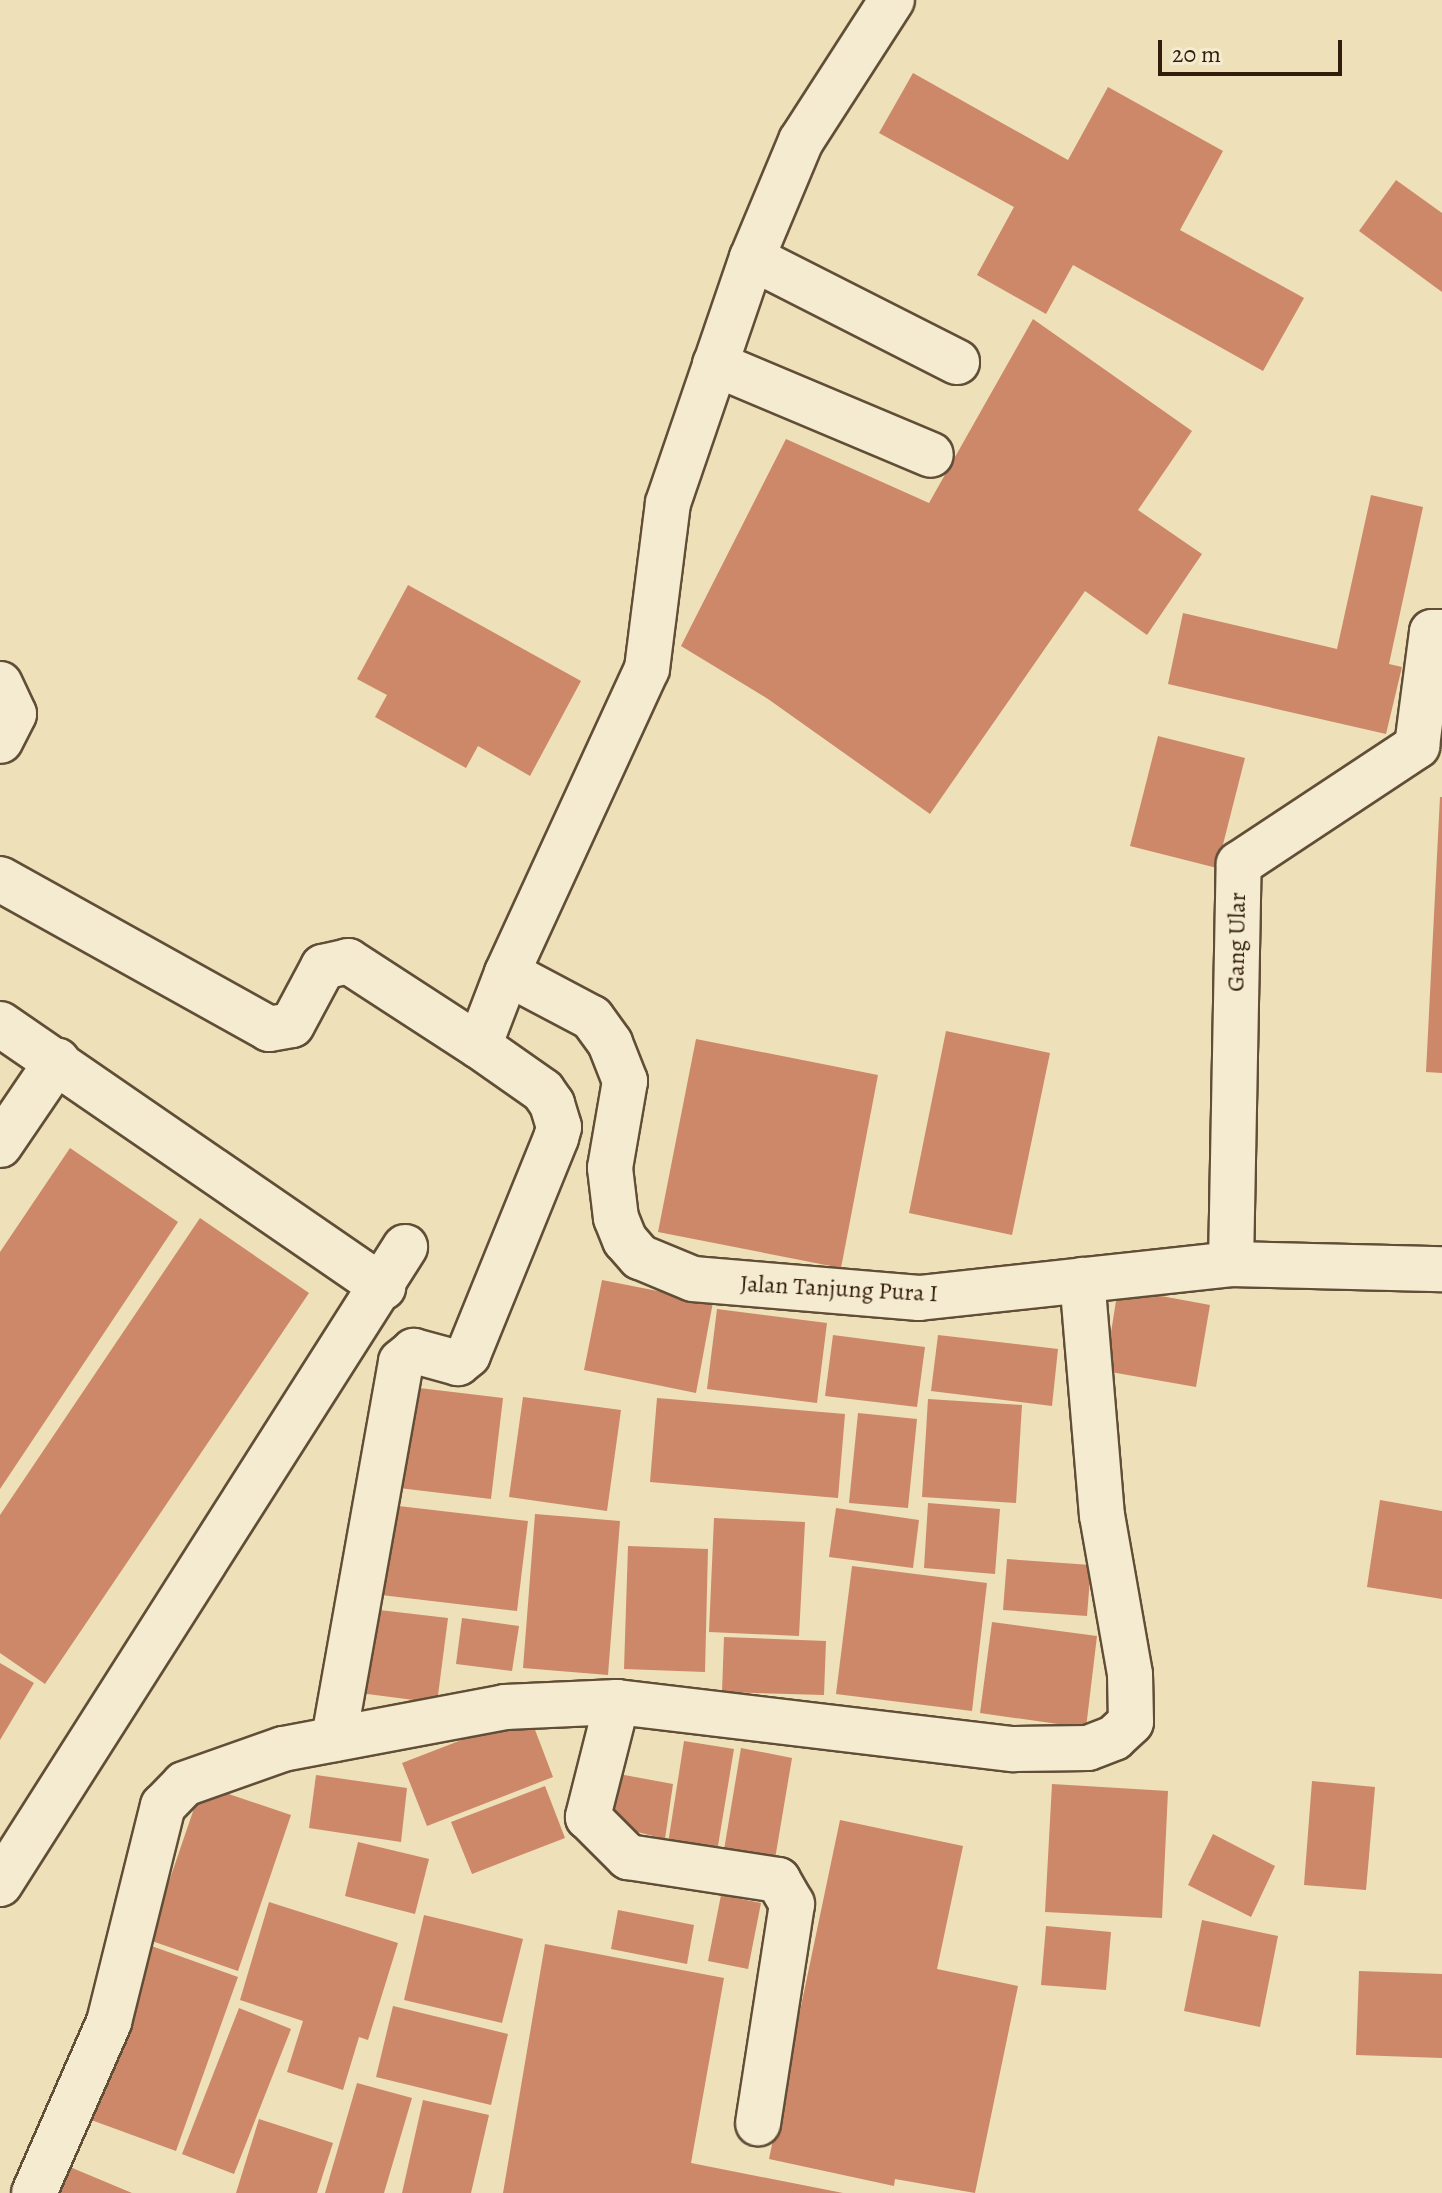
<!DOCTYPE html>
<style>
body{margin:0}
#map{position:relative;width:1442px;height:2193px;overflow:hidden;background:#eee0b8;font-family:Alegreya,serif}
div>[style]{position:absolute}
.building>*{inset:0;background:#cc8869}
.roads{filter:drop-shadow(2px 0 #614e37) drop-shadow(-2px 0 #614e37) drop-shadow(0 2px #614e37) drop-shadow(0 -2px #614e37)}
.minor>*{height:44px;margin:-22px;padding:0 22px;transform-origin:22px;border-radius:22px;background:#f4ebd1}
span{translate:-50% -50%;white-space:nowrap;text-align:center;line-height:1.15;-webkit-text-stroke:6px #f4ebd1;paint-order:stroke}
.street-label{font-size:24px;color:#321d0c}
.scale{position:absolute;left:1158px;top:40px;width:184px;height:36px;box-sizing:border-box;border:4px solid #321d0c;border-top:0;padding-left:10px;font-size:24px;line-height:28px;white-space:nowrap;color:#321d0c;-webkit-text-stroke:6px #f4ebd1;paint-order:stroke}
</style>
<div id="map">
<div class="building">
<i style="clip-path:polygon(913px 73px,1068px 160px,1108px 87px,1223px 151px,1180px 230px,1304px 298px,1263px 371px,1073px 265px,1046px 314px,977px 275px,1014px 207px,879px 133px)"></i>
<i style="clip-path:polygon(1396px 180px,1442px 213px,1442px 292px,1359px 231px)"></i>
<i style="clip-path:polygon(1033px 319px,1192px 431px,1138px 510px,1202px 554px,1147px 635px,1085px 591px,930px 814px,768px 699px,681px 646px,786px 439px,929px 503px)"></i>
<i style="clip-path:polygon(1371px 495px,1423px 507px,1389px 664px,1402px 667px,1386px 734px,1168px 684px,1183px 613px,1337px 649px)"></i>
<i style="clip-path:polygon(408px 585px,581px 681px,530px 776px,478px 746px,466px 768px,375px 717px,387px 695px,357px 679px)"></i>
<i style="clip-path:polygon(1158px 736px,1245px 758px,1217px 868px,1130px 846px)"></i>
<i style="clip-path:polygon(1440px 797px,1442px 797px,1442px 1073px,1426px 1072px)"></i>
<i style="clip-path:polygon(946px 1031px,1050px 1053px,1012px 1235px,909px 1213px)"></i>
<i style="clip-path:polygon(696px 1039px,878px 1075px,841px 1268px,658px 1232px)"></i>
<i style="clip-path:polygon(70px 1148px,178px 1222px,0 1489px,0 1252px)"></i>
<i style="clip-path:polygon(200px 1218px,309px 1293px,45px 1684px,0 1653px,0 1515px)"></i>
<i style="clip-path:polygon(602px 1280px,713px 1302px,696px 1393px,584px 1370px)"></i>
<i style="clip-path:polygon(1118px 1288px,1210px 1305px,1196px 1387px,1105px 1371px)"></i>
<i style="clip-path:polygon(717px 1309px,827px 1323px,817px 1403px,707px 1389px)"></i>
<i style="clip-path:polygon(833px 1335px,925px 1347px,917px 1407px,825px 1396px)"></i>
<i style="clip-path:polygon(938px 1335px,1058px 1349px,1052px 1406px,931px 1391px)"></i>
<i style="clip-path:polygon(411px 1387px,503px 1398px,491px 1499px,399px 1488px)"></i>
<i style="clip-path:polygon(523px 1397px,621px 1410px,607px 1511px,509px 1497px)"></i>
<i style="clip-path:polygon(657px 1398px,845px 1414px,838px 1498px,650px 1482px)"></i>
<i style="clip-path:polygon(928px 1399px,1022px 1405px,1016px 1503px,922px 1497px)"></i>
<i style="clip-path:polygon(858px 1413px,917px 1419px,908px 1508px,849px 1503px)"></i>
<i style="clip-path:polygon(1380px 1500px,1442px 1511px,1442px 1599px,1367px 1587px)"></i>
<i style="clip-path:polygon(928px 1503px,1000px 1509px,995px 1574px,924px 1568px)"></i>
<i style="clip-path:polygon(390px 1505px,528px 1521px,517px 1611px,381px 1595px)"></i>
<i style="clip-path:polygon(836px 1508px,919px 1520px,913px 1568px,829px 1557px)"></i>
<i style="clip-path:polygon(535px 1514px,620px 1521px,608px 1675px,523px 1668px)"></i>
<i style="clip-path:polygon(714px 1518px,805px 1522px,799px 1636px,709px 1632px)"></i>
<i style="clip-path:polygon(628px 1546px,708px 1549px,705px 1672px,624px 1669px)"></i>
<i style="clip-path:polygon(1007px 1559px,1091px 1565px,1087px 1616px,1003px 1610px)"></i>
<i style="clip-path:polygon(852px 1566px,987px 1583px,972px 1711px,836px 1694px)"></i>
<i style="clip-path:polygon(362px 1608px,448px 1618px,437px 1703px,352px 1692px)"></i>
<i style="clip-path:polygon(462px 1618px,519px 1626px,512px 1671px,456px 1664px)"></i>
<i style="clip-path:polygon(992px 1622px,1097px 1636px,1086px 1728px,980px 1713px)"></i>
<i style="clip-path:polygon(724px 1637px,826px 1641px,824px 1695px,722px 1692px)"></i>
<i style="clip-path:polygon(0 1663px,34px 1683px,0 1740px)"></i>
<i style="clip-path:polygon(529px 1714px,553px 1777px,427px 1826px,402px 1763px)"></i>
<i style="clip-path:polygon(684px 1741px,734px 1749px,716px 1858px,667px 1850px)"></i>
<i style="clip-path:polygon(741px 1748px,792px 1758px,775px 1859px,724px 1850px)"></i>
<i style="clip-path:polygon(608px 1772px,673px 1784px,665px 1839px,602px 1823px)"></i>
<i style="clip-path:polygon(316px 1775px,407px 1788px,401px 1842px,309px 1828px)"></i>
<i style="clip-path:polygon(1312px 1781px,1375px 1787px,1366px 1890px,1304px 1885px)"></i>
<i style="clip-path:polygon(1052px 1784px,1168px 1791px,1162px 1918px,1045px 1912px)"></i>
<i style="clip-path:polygon(202px 1785px,291px 1815px,238px 1971px,149px 1940px)"></i>
<i style="clip-path:polygon(545px 1786px,565px 1838px,472px 1874px,451px 1822px)"></i>
<i style="clip-path:polygon(840px 1820px,963px 1846px,937px 1969px,1018px 1986px,975px 2193px,895px 2179px,894px 2186px,769px 2159px)"></i>
<i style="clip-path:polygon(1213px 1834px,1275px 1866px,1251px 1917px,1188px 1885px)"></i>
<i style="clip-path:polygon(358px 1842px,429px 1859px,415px 1914px,345px 1896px)"></i>
<i style="clip-path:polygon(721px 1895px,761px 1903px,748px 1969px,708px 1961px)"></i>
<i style="clip-path:polygon(269px 1902px,398px 1943px,368px 2040px,359px 2037px,343px 2090px,287px 2072px,303px 2021px,240px 2000px)"></i>
<i style="clip-path:polygon(618px 1910px,694px 1925px,687px 1964px,611px 1949px)"></i>
<i style="clip-path:polygon(424px 1915px,523px 1939px,502px 2023px,404px 2000px)"></i>
<i style="clip-path:polygon(1202px 1920px,1278px 1936px,1260px 2027px,1184px 2011px)"></i>
<i style="clip-path:polygon(1046px 1926px,1111px 1932px,1106px 1990px,1041px 1985px)"></i>
<i style="clip-path:polygon(146px 1944px,238px 1977px,176px 2151px,83px 2117px)"></i>
<i style="clip-path:polygon(545px 1944px,724px 1978px,691px 2163px,843px 2193px,503px 2193px)"></i>
<i style="clip-path:polygon(1359px 1971px,1442px 1974px,1442px 2058px,1356px 2055px)"></i>
<i style="clip-path:polygon(393px 2006px,508px 2034px,491px 2105px,376px 2077px)"></i>
<i style="clip-path:polygon(239px 2008px,291px 2029px,234px 2174px,182px 2154px)"></i>
<i style="clip-path:polygon(357px 2083px,412px 2098px,384px 2193px,325px 2193px)"></i>
<i style="clip-path:polygon(423px 2100px,489px 2115px,471px 2193px,402px 2193px)"></i>
<i style="clip-path:polygon(259px 2119px,333px 2143px,317px 2193px,236px 2193px)"></i>
<i style="clip-path:polygon(58px 2162px,132px 2193px,46px 2193px)"></i>
</div>
<div class="roads">
<div class="minor">
<i style="left:752px;top:258px;width:230px;rotate:26.9deg"></i>
<i style="left:715px;top:364px;width:234px;rotate:22.8deg"></i>
<i style="left:0;top:684px;width:33px;rotate:65deg"></i>
<i style="left:14px;top:714px;width:30px;rotate:117deg"></i>
<i style="left:0;top:879px;width:308px;rotate:29.1deg"></i>
<i style="left:269px;top:1029px;width:23px;rotate:-10deg"></i>
<i style="left:292px;top:1025px;width:66px;rotate:-61.9deg"></i>
<i style="left:323px;top:967px;width:26px;rotate:-13deg"></i>
<i style="left:348px;top:961px;width:156px;rotate:33deg"></i>
<i style="left:479px;top:1046px;width:78px;rotate:35.1deg"></i>
<i style="left:543px;top:1091px;width:16px;rotate:55deg"></i>
<i style="left:552px;top:1104px;width:24px;rotate:73deg"></i>
<i style="left:559px;top:1127px;width:11px;rotate:105deg"></i>
<i style="left:556px;top:1138px;width:234px;rotate:112.1deg"></i>
<i style="left:468px;top:1355px;width:13px;rotate:141deg"></i>
<i style="left:458px;top:1363px;width:46px;rotate:-164.7deg"></i>
<i style="left:414px;top:1351px;width:17px;rotate:140deg"></i>
<i style="left:401px;top:1362px;width:383px;rotate:100.1deg"></i>
<i style="left:507px;top:973px;width:96px;rotate:27.9deg"></i>
<i style="left:592px;top:1018px;width:31px;rotate:54deg"></i>
<i style="left:610px;top:1043px;width:41px;rotate:68.5deg"></i>
<i style="left:625px;top:1081px;width:88px;rotate:99.8deg"></i>
<i style="left:610px;top:1168px;width:50px;rotate:83.2deg"></i>
<i style="left:616px;top:1218px;width:24px;rotate:68deg"></i>
<i style="left:625px;top:1240px;width:23px;rotate:49deg"></i>
<i style="left:640px;top:1257px;width:57px;rotate:22.5deg"></i>
<i style="left:693px;top:1279px;width:227px;rotate:4.8deg"></i>
<i style="left:919px;top:1298px;width:314px;rotate:-6.2deg"></i>
<i style="left:1231px;top:1264px;width:211px;rotate:1.4deg"></i>
<i style="left:0;top:1024px;width:465px;rotate:34.5deg"></i>
<i style="left:479px;top:1046px;width:78px;rotate:-69deg"></i>
<i style="left:507px;top:973px;width:335px;rotate:-65.3deg"></i>
<i style="left:647px;top:669px;width:167px;rotate:-82.8deg"></i>
<i style="left:668px;top:503px;width:259px;rotate:-71.1deg"></i>
<i style="left:752px;top:258px;width:127px;rotate:-67.3deg"></i>
<i style="left:801px;top:141px;width:168px;rotate:-57.2deg"></i>
<i style="left:0;top:1145px;width:102px;rotate:-55.8deg"></i>
<i style="left:1231px;top:1264px;width:400px;rotate:-88.9deg"></i>
<i style="left:1239px;top:864px;width:214px;rotate:-33.5deg"></i>
<i style="left:1417px;top:746px;width:115px;rotate:-82.5deg"></i>
<i style="left:1432px;top:632px;width:10px"></i>
<i style="left:617px;top:1702px;width:119px;rotate:104.2deg"></i>
<i style="left:588px;top:1817px;width:57px;rotate:45deg"></i>
<i style="left:628px;top:1857px;width:152px;rotate:8.7deg"></i>
<i style="left:778px;top:1880px;width:28px;rotate:60deg"></i>
<i style="left:792px;top:1904px;width:222px;rotate:98.8deg"></i>
<i style="left:0;top:1884px;width:755px;rotate:-57.55deg"></i>
<i style="left:34px;top:2193px;width:187px;rotate:-66.3deg"></i>
<i style="left:109px;top:2022px;width:223px;rotate:-76deg"></i>
<i style="left:163px;top:1806px;width:30px;rotate:-46deg"></i>
<i style="left:184px;top:1784px;width:105px;rotate:-19.5deg"></i>
<i style="left:283px;top:1749px;width:226px;rotate:-10.7deg"></i>
<i style="left:505px;top:1707px;width:112px;rotate:-2.6deg"></i>
<i style="left:617px;top:1702px;width:400px;rotate:6.8deg"></i>
<i style="left:1014px;top:1749px;width:74px;rotate:-0.8deg"></i>
<i style="left:1088px;top:1748px;width:28px;rotate:-21deg"></i>
<i style="left:1114px;top:1738px;width:23px;rotate:-43deg"></i>
<i style="left:1131px;top:1722px;width:48px;rotate:-91.2deg"></i>
<i style="left:1130px;top:1674px;width:160px;rotate:-100deg"></i>
<i style="left:1102px;top:1516px;width:237px;rotate:-94.8deg"></i>
</div>
</div>
<div class="street-label">
<span style="left:1237px;top:942px;rotate:-89deg">Gang Ular</span>
<span style="left:839px;top:1289px;rotate:3deg">Jalan Tanjung Pura I</span>
</div>
<div class="scale">20 m</div>
</div>
